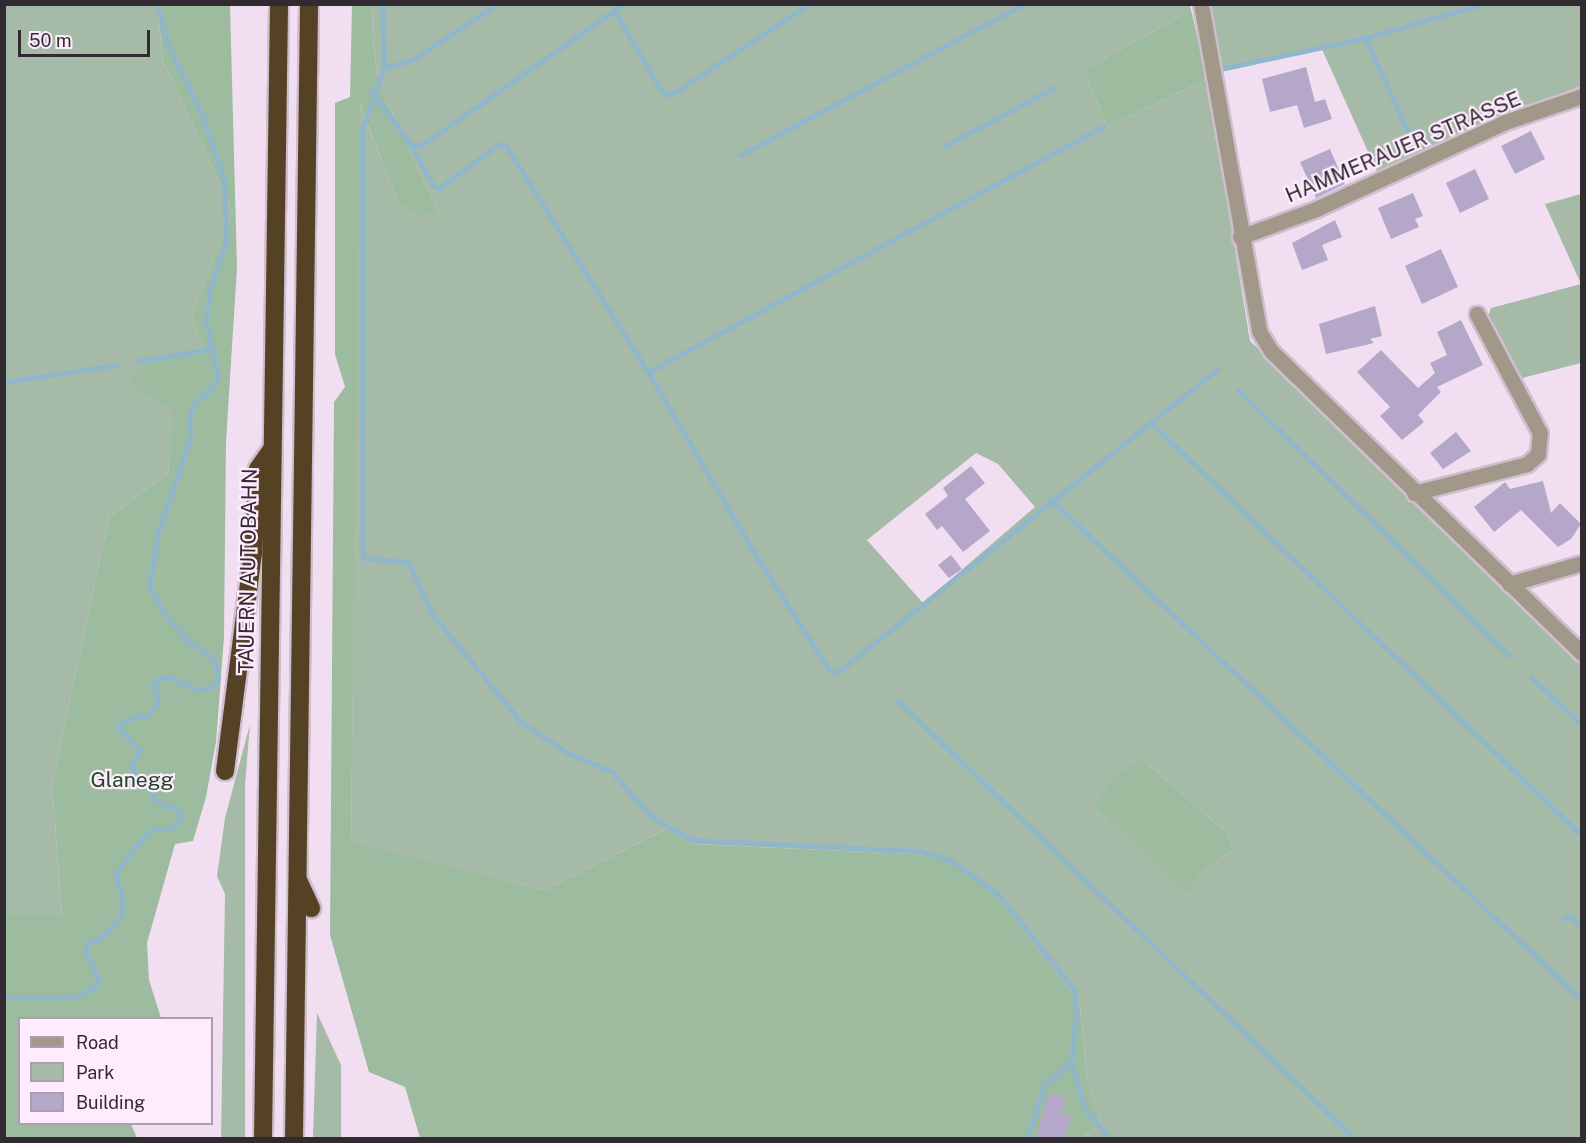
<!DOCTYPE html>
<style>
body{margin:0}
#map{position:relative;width:1586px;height:1143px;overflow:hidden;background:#f1dff1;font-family:"Public Sans",sans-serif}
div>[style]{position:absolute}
.green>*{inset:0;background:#a6baa8}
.forest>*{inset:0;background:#9dbb9f}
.stream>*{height:5px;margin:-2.5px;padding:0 2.5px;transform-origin:2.5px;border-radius:2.5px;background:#90b6cb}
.building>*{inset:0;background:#b4a7ca}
.roads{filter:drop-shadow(2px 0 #cebece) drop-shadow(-2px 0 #cebece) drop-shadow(0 2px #cebece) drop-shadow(0 -2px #cebece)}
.street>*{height:15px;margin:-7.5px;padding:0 7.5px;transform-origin:7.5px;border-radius:7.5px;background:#a1988a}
.highway>*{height:18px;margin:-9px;padding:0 9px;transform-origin:9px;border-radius:9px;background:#554224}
span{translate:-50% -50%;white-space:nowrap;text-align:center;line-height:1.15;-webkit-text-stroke:4.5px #feecfe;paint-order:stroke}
.street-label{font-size:21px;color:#312a31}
.park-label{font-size:21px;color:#1b4822}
.frame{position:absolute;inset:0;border:6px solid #312a31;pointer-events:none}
.legend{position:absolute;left:18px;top:1017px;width:195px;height:108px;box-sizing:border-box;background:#feecfe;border:2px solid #ac9eac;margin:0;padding:8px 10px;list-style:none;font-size:18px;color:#312a31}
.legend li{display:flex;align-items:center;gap:12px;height:30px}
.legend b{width:30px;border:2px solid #ac9eac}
.scale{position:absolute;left:18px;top:30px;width:132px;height:27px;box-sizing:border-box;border:3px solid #312a31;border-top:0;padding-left:8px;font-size:18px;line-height:21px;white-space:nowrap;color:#312a31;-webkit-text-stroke:4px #feecfe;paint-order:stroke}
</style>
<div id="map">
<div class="green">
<i style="clip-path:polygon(5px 5px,157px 5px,163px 61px,233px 211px,192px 314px,204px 353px,150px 361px,175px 411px,168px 473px,109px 517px,52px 784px,62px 917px,5px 916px)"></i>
<i style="clip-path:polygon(evenodd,373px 5px,1190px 5px,1191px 10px,1084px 70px,1107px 127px,1207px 79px,1250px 341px,1581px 655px,1581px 1138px,1080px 1138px,1101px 1126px,1087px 1078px,1080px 1006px,937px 855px,691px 844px,668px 828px,545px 890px,351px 844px,359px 103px,398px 201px,439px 213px,379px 84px,372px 37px,373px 5px,976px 453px,998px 464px,1035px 507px,923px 603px,867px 540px,976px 453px,373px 5px,1141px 758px,1228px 834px,1233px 849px,1200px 874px,1188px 893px,1093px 806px,1141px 758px)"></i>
<i style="clip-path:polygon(1209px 5px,1581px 5px,1581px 86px,1378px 174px,1321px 47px,1221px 72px)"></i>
<i style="clip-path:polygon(1581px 194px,1581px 363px,1518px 379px,1488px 317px,1491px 308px,1581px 284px,1545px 204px)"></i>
<i style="clip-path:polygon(250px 724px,245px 786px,245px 1138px,221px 1138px,225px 894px,217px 876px,225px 818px)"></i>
<i style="clip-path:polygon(317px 1013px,341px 1065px,341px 1138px,313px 1138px)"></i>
</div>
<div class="forest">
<i style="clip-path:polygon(373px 4px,372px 37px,379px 84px,439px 213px,417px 215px,398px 201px,360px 105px,351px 843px,545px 890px,668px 828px,691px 844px,937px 855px,990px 889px,1080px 1006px,1087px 1078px,1101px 1126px,1080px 1138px,420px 1138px,405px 1087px,369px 1072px,330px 935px,334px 402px,345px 387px,335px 354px,335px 103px,350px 97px,352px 5px)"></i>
<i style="clip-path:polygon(157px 5px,230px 5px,237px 268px,226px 441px,224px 637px,216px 742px,206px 797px,193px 841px,175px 844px,147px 943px,149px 980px,161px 1018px,20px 1018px,20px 1124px,131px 1124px,137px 1138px,5px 1138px,5px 916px,62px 916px,52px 784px,109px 517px,168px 473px,174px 412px,128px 382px,150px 361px,204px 353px,192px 314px,233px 211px,163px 61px)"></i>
<i style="clip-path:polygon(1191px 10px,1207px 79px,1107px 127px,1084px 70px)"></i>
<i style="clip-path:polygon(1141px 758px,1228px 834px,1233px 849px,1200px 874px,1188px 894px,1093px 806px,1118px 775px)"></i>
</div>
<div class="stream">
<i style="left:382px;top:4px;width:64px;rotate:88.2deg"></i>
<i style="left:384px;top:68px;width:66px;rotate:109.5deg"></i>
<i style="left:362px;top:130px;width:428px;rotate:89.9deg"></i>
<i style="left:363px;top:558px;width:45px;rotate:5.1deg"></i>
<i style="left:408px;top:562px;width:57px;rotate:65.2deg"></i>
<i style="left:432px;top:614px;width:141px;rotate:50.5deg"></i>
<i style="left:522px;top:723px;width:55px;rotate:33.1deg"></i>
<i style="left:568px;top:753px;width:48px;rotate:23.4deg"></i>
<i style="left:612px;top:772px;width:60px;rotate:48.4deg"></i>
<i style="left:652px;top:817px;width:46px;rotate:29.9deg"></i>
<i style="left:692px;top:840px;width:228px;rotate:2.8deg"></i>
<i style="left:920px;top:851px;width:31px;rotate:17deg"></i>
<i style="left:950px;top:860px;width:59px;rotate:35.3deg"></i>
<i style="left:998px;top:894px;width:122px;rotate:51.6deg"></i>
<i style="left:1074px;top:990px;width:24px;rotate:85deg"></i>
<i style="left:1076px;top:1014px;width:48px;rotate:95.9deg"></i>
<i style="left:1071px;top:1062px;width:47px;rotate:73.9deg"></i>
<i style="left:1084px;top:1107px;width:40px;rotate:51deg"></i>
<i style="left:614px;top:10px;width:95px;rotate:59.7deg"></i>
<i style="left:662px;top:92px;width:9px;rotate:18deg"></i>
<i style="left:671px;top:95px;width:165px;rotate:-33.4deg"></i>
<i style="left:1365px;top:38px;width:128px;rotate:65.4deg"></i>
<i style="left:384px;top:68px;width:29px;rotate:-16deg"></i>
<i style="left:412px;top:60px;width:102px;rotate:-33.4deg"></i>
<i style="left:1225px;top:68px;width:143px;rotate:-12.1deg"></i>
<i style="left:1365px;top:38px;width:123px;rotate:-16.1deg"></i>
<i style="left:372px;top:92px;width:66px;rotate:53.7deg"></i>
<i style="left:411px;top:145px;width:46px;rotate:61.2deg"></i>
<i style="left:433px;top:185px;width:7px;rotate:27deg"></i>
<i style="left:439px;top:188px;width:74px;rotate:-36.3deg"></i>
<i style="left:499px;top:144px;width:7px;rotate:16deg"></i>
<i style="left:506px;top:146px;width:267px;rotate:57.9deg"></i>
<i style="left:648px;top:372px;width:210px;rotate:59.6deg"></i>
<i style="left:754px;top:553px;width:139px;rotate:57.3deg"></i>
<i style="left:829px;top:670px;width:9px;rotate:13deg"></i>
<i style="left:838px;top:672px;width:485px;rotate:-38.6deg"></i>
<i style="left:411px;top:145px;width:11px"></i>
<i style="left:422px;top:145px;width:246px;rotate:-35deg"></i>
<i style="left:945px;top:146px;width:125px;rotate:-28.2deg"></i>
<i style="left:740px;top:155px;width:322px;rotate:-28deg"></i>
<i style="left:138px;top:361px;width:75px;rotate:-9.2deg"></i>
<i style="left:648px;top:372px;width:518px;rotate:-28.35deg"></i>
<i style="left:4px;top:382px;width:113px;rotate:-8.6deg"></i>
<i style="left:1238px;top:390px;width:380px;rotate:44.4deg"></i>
<i style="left:1151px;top:423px;width:597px;rotate:43.78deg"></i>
<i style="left:1050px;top:499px;width:731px;rotate:43.28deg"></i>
<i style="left:1532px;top:678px;width:69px;rotate:43.2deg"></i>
<i style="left:898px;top:701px;width:632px;rotate:43.78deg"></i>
<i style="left:1564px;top:919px;width:7px;rotate:-27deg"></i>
<i style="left:1570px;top:916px;width:16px;rotate:40deg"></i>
<i style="left:4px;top:997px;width:71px"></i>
<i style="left:75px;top:997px;width:22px;rotate:-27deg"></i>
<i style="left:95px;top:987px;width:10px;rotate:-73deg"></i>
<i style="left:98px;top:977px;width:29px;rotate:-117deg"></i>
<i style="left:85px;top:951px;width:8px;rotate:-67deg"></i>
<i style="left:88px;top:944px;width:20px;rotate:-30deg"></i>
<i style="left:105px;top:934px;width:23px;rotate:-47deg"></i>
<i style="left:121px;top:917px;width:20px;rotate:-87deg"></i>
<i style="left:122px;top:897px;width:25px;rotate:-106deg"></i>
<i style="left:115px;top:873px;width:51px;rotate:-51.3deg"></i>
<i style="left:147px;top:833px;width:6px;rotate:-39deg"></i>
<i style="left:152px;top:829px;width:19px"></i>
<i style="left:171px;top:829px;width:14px;rotate:-45deg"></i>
<i style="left:181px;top:819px;width:9px;rotate:-103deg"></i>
<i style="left:179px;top:810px;width:25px;rotate:-159deg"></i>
<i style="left:156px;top:801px;width:17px;rotate:-115deg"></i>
<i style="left:149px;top:786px;width:14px;rotate:-146deg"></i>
<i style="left:137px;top:778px;width:14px;rotate:-115deg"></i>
<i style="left:131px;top:765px;width:17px;rotate:-59deg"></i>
<i style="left:140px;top:750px;width:31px;rotate:-135deg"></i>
<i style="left:118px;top:728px;width:8px;rotate:-60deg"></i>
<i style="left:122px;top:721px;width:26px;rotate:-13deg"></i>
<i style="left:147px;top:715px;width:10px;rotate:-45deg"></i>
<i style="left:154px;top:708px;width:9px;rotate:-63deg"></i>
<i style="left:158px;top:700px;width:17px;rotate:-107deg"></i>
<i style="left:153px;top:684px;width:7px;rotate:-45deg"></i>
<i style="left:158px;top:679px;width:11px;rotate:-10deg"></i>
<i style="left:169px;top:677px;width:31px;rotate:25deg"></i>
<i style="left:197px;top:690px;width:15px;rotate:-11deg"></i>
<i style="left:212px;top:687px;width:10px;rotate:-53deg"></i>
<i style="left:218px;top:679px;width:20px;rotate:-101deg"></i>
<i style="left:214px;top:659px;width:29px;rotate:-146deg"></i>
<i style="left:190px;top:643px;width:33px;rotate:-133deg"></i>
<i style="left:168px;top:619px;width:38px;rotate:-120deg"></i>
<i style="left:149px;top:586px;width:58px;rotate:-80deg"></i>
<i style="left:159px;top:529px;width:97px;rotate:-70.8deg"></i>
<i style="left:191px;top:437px;width:20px;rotate:-96deg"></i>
<i style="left:189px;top:417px;width:15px;rotate:-70deg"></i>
<i style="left:194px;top:403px;width:21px;rotate:-39deg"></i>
<i style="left:210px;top:390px;width:15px;rotate:-58deg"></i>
<i style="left:218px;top:377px;width:57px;rotate:-102.1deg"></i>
<i style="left:206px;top:321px;width:32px;rotate:-83deg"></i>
<i style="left:210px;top:289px;width:49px;rotate:-70.8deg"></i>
<i style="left:226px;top:243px;width:63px;rotate:-91.8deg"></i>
<i style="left:224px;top:180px;width:72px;rotate:-108.7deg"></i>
<i style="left:201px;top:112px;width:75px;rotate:-116.2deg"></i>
<i style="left:168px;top:45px;width:42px;rotate:-105deg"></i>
<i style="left:1027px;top:1138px;width:55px;rotate:-71.9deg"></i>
<i style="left:1044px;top:1086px;width:36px;rotate:-42deg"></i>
</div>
<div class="building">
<i style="clip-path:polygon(1306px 67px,1315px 102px,1325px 99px,1332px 119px,1304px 128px,1297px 105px,1270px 112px,1262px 79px)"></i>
<i style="clip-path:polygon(1531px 131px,1545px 159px,1515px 174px,1501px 146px)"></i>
<i style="clip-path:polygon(1330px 149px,1345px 184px,1316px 198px,1300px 162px)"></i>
<i style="clip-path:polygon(1475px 169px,1489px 199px,1460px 213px,1446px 183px)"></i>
<i style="clip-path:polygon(1413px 193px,1423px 216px,1415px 219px,1419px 227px,1391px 239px,1378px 208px)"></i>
<i style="clip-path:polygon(1335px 220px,1342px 237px,1322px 245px,1328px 260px,1302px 270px,1292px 243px)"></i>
<i style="clip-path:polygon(1441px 249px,1458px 287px,1422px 304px,1405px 266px)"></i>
<i style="clip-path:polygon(1375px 306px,1382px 336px,1370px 339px,1374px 343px,1326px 354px,1319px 324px)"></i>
<i style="clip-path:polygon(1461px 320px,1483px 365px,1437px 387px,1441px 392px,1418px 415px,1424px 422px,1402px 440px,1380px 416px,1390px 407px,1357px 372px,1381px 350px,1418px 388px,1435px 373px,1430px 363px,1447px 355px,1437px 332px)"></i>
<i style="clip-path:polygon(1456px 432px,1471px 451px,1443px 469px,1430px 453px)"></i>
<i style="clip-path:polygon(971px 466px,985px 483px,965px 499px,990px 531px,963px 552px,942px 526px,937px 530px,925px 514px,948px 496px,943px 488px)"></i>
<i style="clip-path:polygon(1543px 481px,1551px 513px,1560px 503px,1581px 524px,1571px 539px,1558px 547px,1521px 510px,1494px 532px,1474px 507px,1505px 482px,1510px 489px)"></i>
<i style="clip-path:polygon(951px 555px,962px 569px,949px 578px,938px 565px)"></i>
<i style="clip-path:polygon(1049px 1093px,1066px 1098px,1061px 1114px,1071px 1117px,1065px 1138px,1036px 1138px)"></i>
</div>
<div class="roads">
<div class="street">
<i style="left:1201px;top:4px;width:332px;rotate:79.9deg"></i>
<i style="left:1259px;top:331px;width:23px;rotate:59deg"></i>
<i style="left:1271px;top:351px;width:434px;rotate:44.2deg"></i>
<i style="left:1240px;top:237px;width:81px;rotate:-20.2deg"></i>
<i style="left:1316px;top:209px;width:208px;rotate:-24.7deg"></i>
<i style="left:1505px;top:122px;width:81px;rotate:-18.7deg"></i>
<i style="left:1414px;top:493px;width:117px;rotate:-14.4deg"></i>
<i style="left:1527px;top:464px;width:15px;rotate:-42deg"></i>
<i style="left:1538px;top:454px;width:21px;rotate:-85deg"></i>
<i style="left:1540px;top:433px;width:135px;rotate:-117.9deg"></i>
<i style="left:1509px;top:584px;width:76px;rotate:-16deg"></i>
</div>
<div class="highway">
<i style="left:225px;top:771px;width:220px;rotate:-82.7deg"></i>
<i style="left:253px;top:553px;width:84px;rotate:-86.6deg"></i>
<i style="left:258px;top:469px;width:24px;rotate:-55deg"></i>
<i style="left:299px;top:882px;width:29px;rotate:65deg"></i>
<i style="left:263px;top:1138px;width:1134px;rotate:-89.19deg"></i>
<i style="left:294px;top:1138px;width:1134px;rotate:-89.24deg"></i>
</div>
</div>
<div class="street-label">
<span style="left:1403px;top:147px;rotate:-23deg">HAMMERAUER STRASSE</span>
<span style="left:248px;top:571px;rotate:-89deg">TAUERN AUTOBAHN</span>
</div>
<div class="park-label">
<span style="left:132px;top:780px">Glanegg</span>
</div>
<div class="frame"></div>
<ul class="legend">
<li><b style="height:8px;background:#a1988a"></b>Road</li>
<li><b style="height:16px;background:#a6baa8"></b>Park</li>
<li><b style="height:16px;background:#b4a7ca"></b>Building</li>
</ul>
<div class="scale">50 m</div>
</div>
